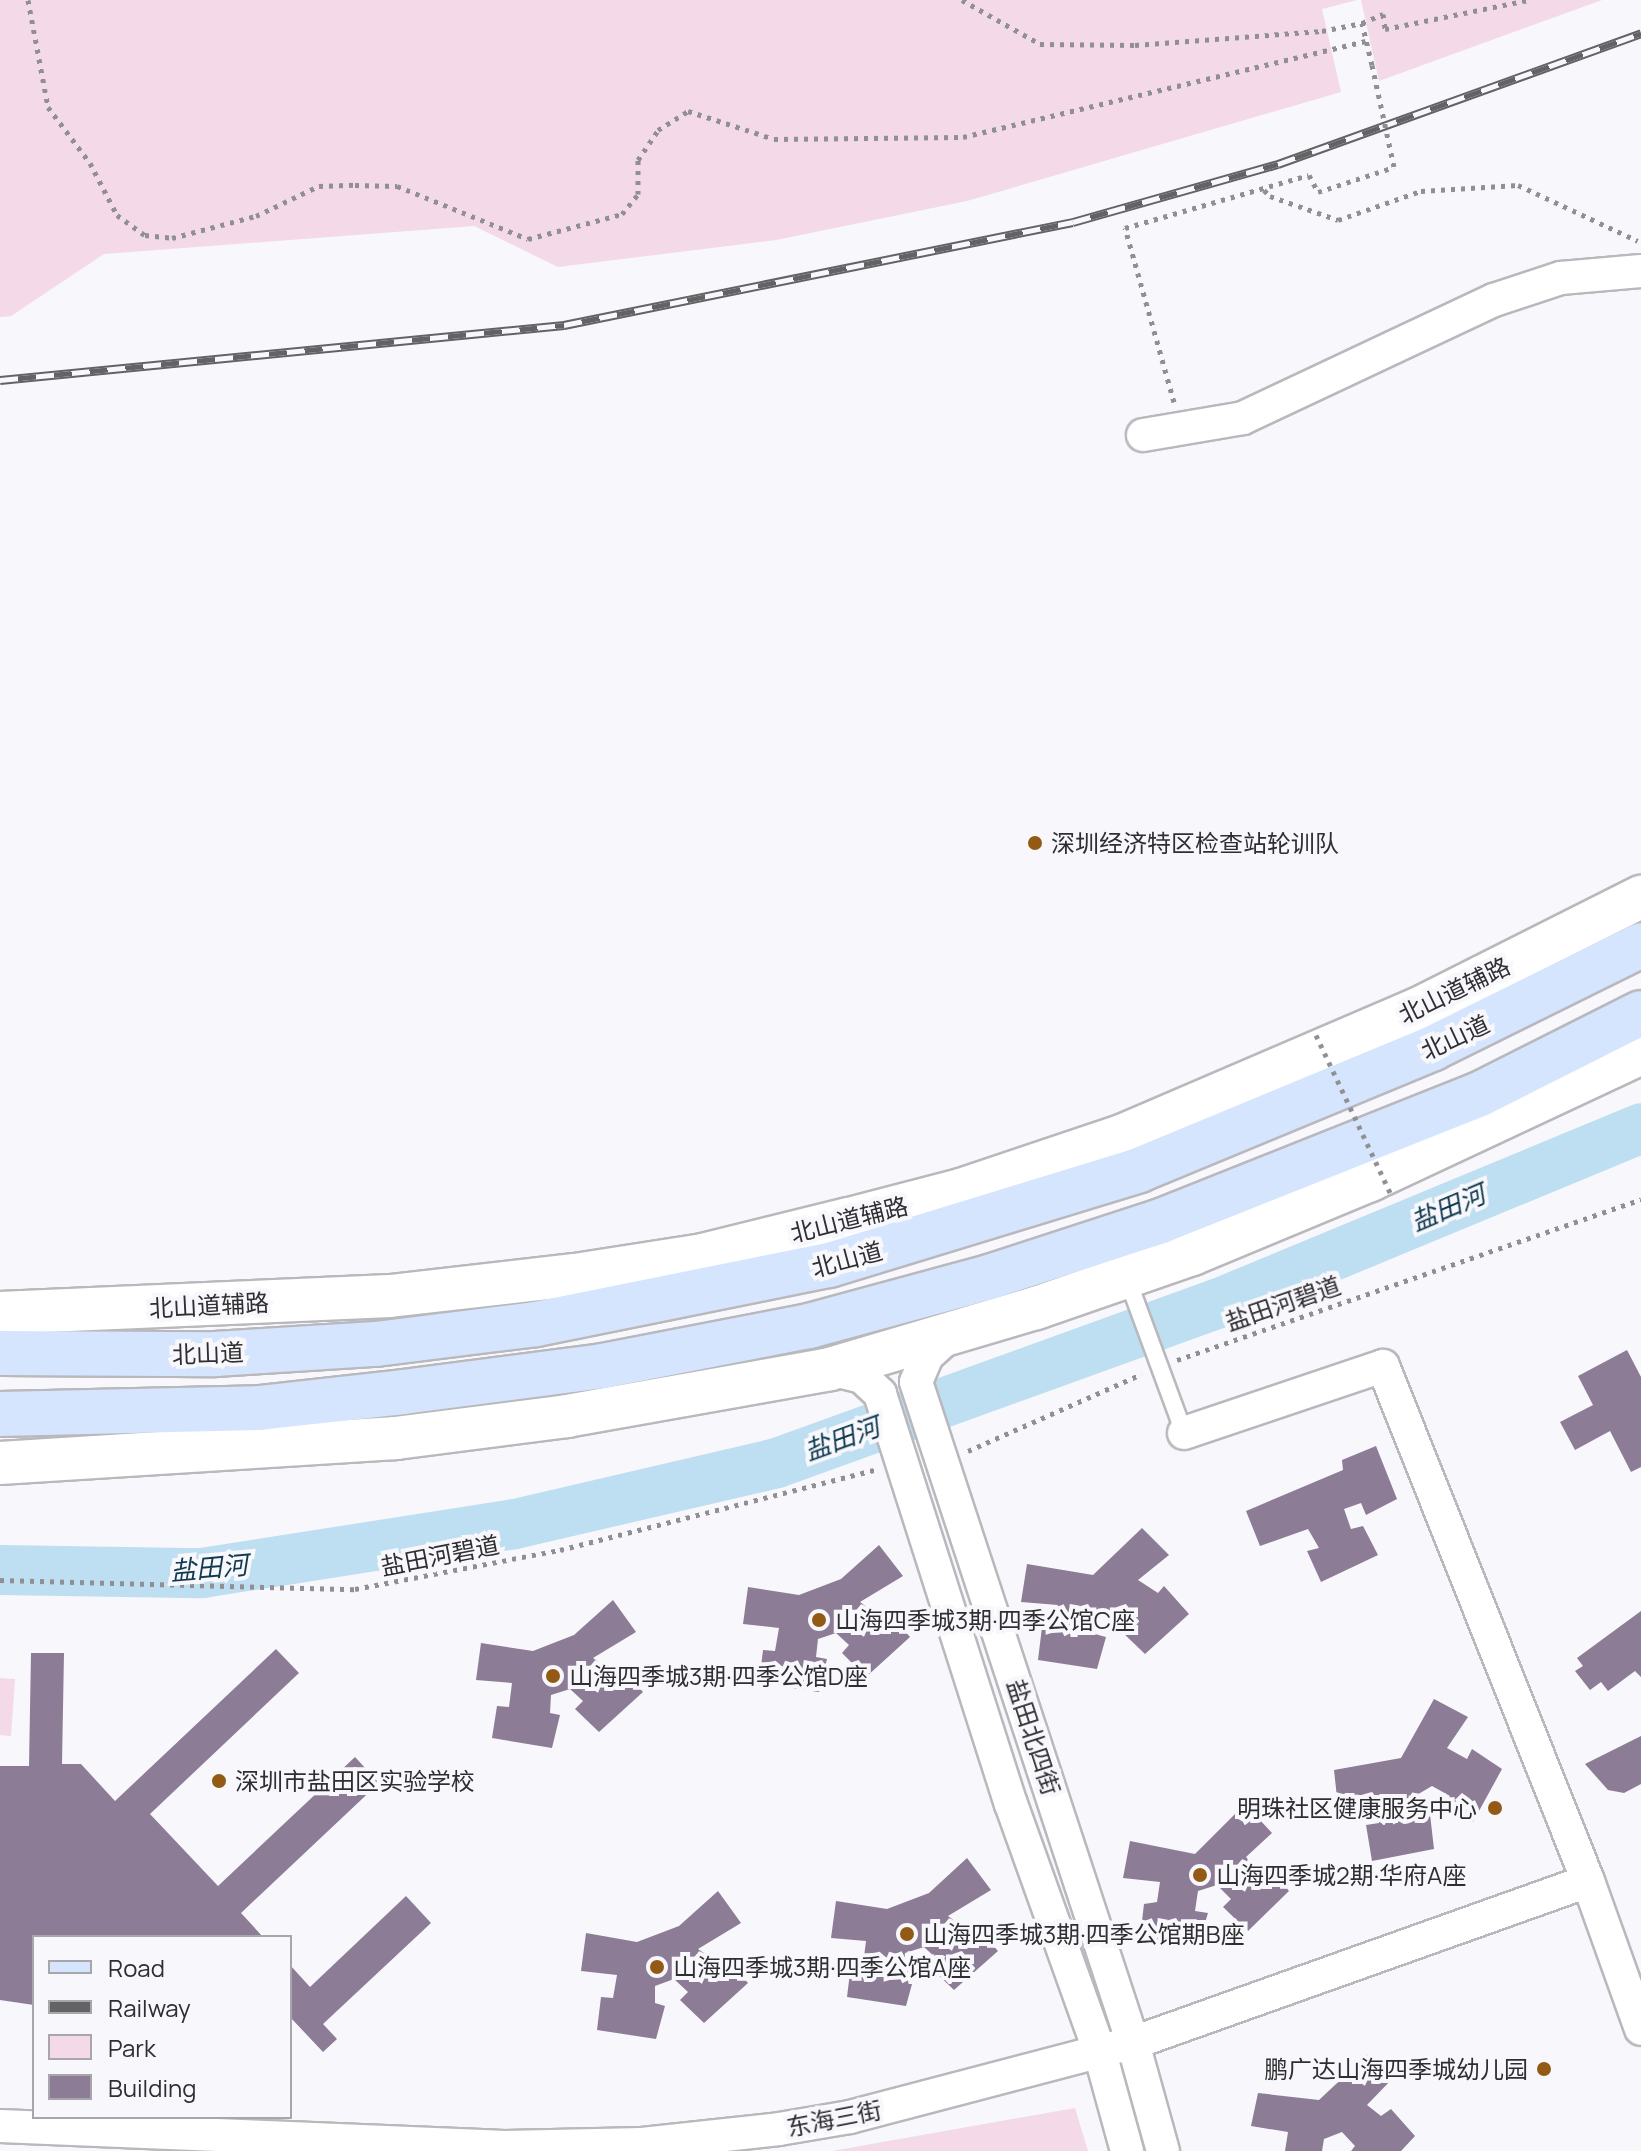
<!DOCTYPE html>
<meta charset="utf-8">
<style>
body{margin:0}
#map{position:relative;width:1641px;height:2151px;overflow:hidden;background:#f7f7fc;font-family:Manrope,"Noto Sans SC",sans-serif}
div>[style]{position:absolute}
.green>*{inset:0;background:#f4d9e8}
.river>*{height:50px;margin:-25px;padding:0 25px;transform-origin:25px;border-radius:25px;background:#bedef1}
.building>*{inset:0;background:#8d7c95}
.path>*{height:5px;margin-top:-2.5px;transform-origin:0;background:repeating-linear-gradient(90deg,#909094 0 4px,transparent 0 10px)}
.roads{filter:drop-shadow(2px 0 #b8b8bd) drop-shadow(-2px 0 #b8b8bd) drop-shadow(0 2px #b8b8bd) drop-shadow(0 -2px #b8b8bd)}
.service>*{height:16px;margin:-8px;padding:0 8px;transform-origin:8px;border-radius:8px;background:#fff}
.minor>*{height:32px;margin:-16px;padding:0 16px;transform-origin:16px;border-radius:16px;background:#fff}
.tertiary>*{height:42px;margin:-21px;padding:0 21px;transform-origin:21px;border-radius:21px;background:#fff}
.primary>*{height:44px;margin:-22px;padding:0 22px;transform-origin:22px;border-radius:22px;background:#d6e5fe}
.rail>*{height:9px;margin-top:-4.5px;transform-origin:0;background:repeating-linear-gradient(90deg,#f7f7fc 0 18px,#636366 0 36px);box-sizing:border-box;border-block:2px solid #636366}
.path-bridge>*{height:5px;margin-top:-2.5px;transform-origin:0;background:repeating-linear-gradient(90deg,#909094 0 4px,transparent 0 10px)}
.dots>*{width:22px;height:22px;translate:-50% -50%;box-sizing:border-box;border:4px solid #f7f7fc;border-radius:50%}
span{translate:-50% -50%;white-space:nowrap;text-align:center;line-height:1.15;-webkit-text-stroke:8px #f7f7fc;paint-order:stroke}
.poi-label{font-size:24px;color:#2f2f31}
.left{translate:0 -50%;text-align:left}
.right{translate:-100% -50%;text-align:right}
.street-label{font-size:24px;color:#2f2f31}
.water-label{font-size:26px;color:#103a4f;font-style:italic}
.legend{position:absolute;left:32px;top:1935px;width:260px;height:184px;box-sizing:border-box;background:#f7f7fc;border:2px solid #a7a7ab;margin:0;padding:10px 14px;list-style:none;font-size:24px;color:#2f2f31}
.legend li{display:flex;align-items:center;gap:16px;height:40px}
.legend b{width:40px;border:2px solid #a7a7ab}
</style>
<div id="map">
<div class="green">
<i style="clip-path:polygon(0 0,1357px 0,1322px 9px,1341px 92px,967px 201px,776px 240px,558px 267px,474px 226px,104px 254px,11px 316px,0 317px)"></i>
<i style="clip-path:polygon(1361px 0,1602px 0,1379px 81px)"></i>
<i style="clip-path:polygon(0 1678px,15px 1679px,11px 1736px,0 1735px)"></i>
<i style="clip-path:polygon(1075px 2108px,1088px 2151px,832px 2151px)"></i>
</div>
<div class="river">
<i style="left:0;top:1570px;width:202px;rotate:0.9deg"></i>
<i style="left:202px;top:1573px;width:317px;rotate:-8.9deg"></i>
<i style="left:515px;top:1524px;width:269px;rotate:-13.1deg"></i>
<i style="left:777px;top:1463px;width:468px;rotate:-19.9deg"></i>
<i style="left:1217px;top:1304px;width:459px;rotate:-22.5deg"></i>
</div>
<div class="building">
<i style="clip-path:polygon(1627px 1350px,1641px 1377px,1641px 1467px,1631px 1472px,1610px 1431px,1575px 1450px,1560px 1422px,1593px 1405px,1578px 1376px)"></i>
<i style="clip-path:polygon(1376px 1446px,1397px 1499px,1366px 1515px,1361px 1503px,1344px 1509px,1351px 1529px,1363px 1526px,1378px 1555px,1321px 1582px,1307px 1551px,1319px 1548px,1308px 1529px,1260px 1546px,1246px 1511px,1343px 1470px,1342px 1460px)"></i>
<i style="clip-path:polygon(1142px 1528px,1169px 1555px,1138px 1580px,1158px 1593px,1164px 1586px,1189px 1614px,1145px 1654px,1121px 1631px,1128px 1623px,1115px 1610px,1096px 1617px,1095px 1634px,1106px 1637px,1097px 1669px,1038px 1660px,1042px 1627px,1054px 1629px,1058px 1605px,1021px 1602px,1027px 1564px,1093px 1575px)"></i>
<i style="clip-path:polygon(879px 1545px,903px 1576px,860px 1602px,879px 1616px,886px 1609px,910px 1637px,866px 1677px,842px 1653px,849px 1645px,836px 1633px,818px 1639px,816px 1657px,827px 1659px,819px 1692px,759px 1683px,763px 1650px,775px 1651px,779px 1628px,743px 1624px,748px 1587px,799px 1595px,841px 1579px)"></i>
<i style="clip-path:polygon(613px 1600px,636px 1632px,593px 1658px,612px 1672px,619px 1665px,643px 1692px,599px 1732px,575px 1709px,583px 1701px,570px 1689px,551px 1695px,550px 1713px,560px 1715px,552px 1748px,492px 1738px,497px 1706px,509px 1707px,512px 1683px,476px 1680px,481px 1643px,533px 1651px,574px 1635px)"></i>
<i style="clip-path:polygon(1641px 1611px,1641px 1677px,1635px 1671px,1608px 1691px,1601px 1682px,1590px 1690px,1575px 1671px,1583px 1666px,1577px 1658px)"></i>
<i style="clip-path:polygon(276px 1649px,299px 1673px,150px 1814px,218px 1886px,355px 1757px,379px 1783px,241px 1913px,263px 1937px,34px 1937px,34px 2005px,0 2000px,0 1766px,29px 1766px,31px 1653px,64px 1653px,62px 1764px,81px 1764px,115px 1801px)"></i>
<i style="clip-path:polygon(1434px 1699px,1468px 1717px,1447px 1748px,1467px 1759px,1472px 1749px,1502px 1769px,1473px 1822px,1443px 1806px,1450px 1796px,1432px 1786px,1415px 1796px,1416px 1817px,1430px 1814px,1434px 1849px,1372px 1861px,1366px 1825px,1379px 1823px,1376px 1798px,1338px 1807px,1334px 1770px,1401px 1758px)"></i>
<i style="clip-path:polygon(1641px 1736px,1641px 1784px,1624px 1793px,1608px 1790px,1585px 1764px)"></i>
<i style="clip-path:polygon(1245px 1804px,1272px 1833px,1246px 1857px,1259px 1872px,1268px 1865px,1289px 1891px,1248px 1931px,1223px 1907px,1231px 1899px,1217px 1885px,1198px 1891px,1195px 1911px,1208px 1913px,1197px 1949px,1140px 1937px,1144px 1904px,1157px 1902px,1160px 1882px,1123px 1878px,1130px 1841px,1195px 1854px)"></i>
<i style="clip-path:polygon(967px 1858px,991px 1890px,948px 1916px,967px 1930px,973px 1923px,998px 1951px,954px 1990px,930px 1967px,937px 1959px,924px 1947px,905px 1953px,904px 1970px,915px 1973px,906px 2006px,847px 1997px,851px 1964px,863px 1965px,866px 1941px,831px 1938px,836px 1901px,887px 1909px,929px 1893px)"></i>
<i style="clip-path:polygon(718px 1891px,741px 1923px,698px 1949px,717px 1962px,724px 1956px,748px 1983px,704px 2023px,680px 2000px,688px 1992px,674px 1979px,655px 1986px,655px 2003px,665px 2006px,656px 2039px,597px 2030px,601px 1997px,613px 1998px,617px 1975px,581px 1971px,586px 1933px,637px 1942px,679px 1926px)"></i>
<i style="clip-path:polygon(406px 1896px,431px 1923px,323px 2024px,337px 2039px,323px 2052px,290px 2017px,290px 1965px,310px 1987px)"></i>
<i style="clip-path:polygon(1368px 2054px,1393px 2078px,1367px 2105px,1381px 2116px,1391px 2109px,1415px 2136px,1401px 2151px,1351px 2151px,1355px 2146px,1342px 2132px,1324px 2139px,1322px 2151px,1285px 2151px,1288px 2132px,1251px 2126px,1258px 2093px,1319px 2100px)"></i>
</div>
<div class="path">
<i style="left:28px;top:0;width:109px;rotate:79.4deg"></i>
<i style="left:48px;top:107px;width:70px;rotate:53.1deg"></i>
<i style="left:90px;top:163px;width:59px;rotate:62.6deg"></i>
<i style="left:117px;top:215px;width:34px;rotate:36deg"></i>
<i style="left:145px;top:235px;width:27px;rotate:6deg"></i>
<i style="left:172px;top:238px;width:87px;rotate:-14.7deg"></i>
<i style="left:256px;top:216px;width:70px;rotate:-25.5deg"></i>
<i style="left:319px;top:186px;width:36px;rotate:-2deg"></i>
<i style="left:355px;top:185px;width:42px;rotate:1.4deg"></i>
<i style="left:397px;top:186px;width:141px;rotate:22deg"></i>
<i style="left:528px;top:239px;width:97px;rotate:-14.9deg"></i>
<i style="left:622px;top:214px;width:26px;rotate:-51deg"></i>
<i style="left:638px;top:194px;width:34px;rotate:-90deg"></i>
<i style="left:638px;top:160px;width:36px;rotate:-56deg"></i>
<i style="left:658px;top:130px;width:36px;rotate:-32deg"></i>
<i style="left:688px;top:111px;width:90px;rotate:18deg"></i>
<i style="left:774px;top:139px;width:189px;rotate:-0.6deg"></i>
<i style="left:963px;top:137px;width:414px;rotate:-13.4deg"></i>
<i style="left:962px;top:0;width:90px;rotate:29.4deg"></i>
<i style="left:1040px;top:44px;width:95px;rotate:0.6deg"></i>
<i style="left:1135px;top:45px;width:188px;rotate:-4.3deg"></i>
<i style="left:1322px;top:31px;width:41px;rotate:-11.3deg"></i>
<i style="left:1372px;top:65px;width:43px;rotate:-103.4deg"></i>
<i style="left:1362px;top:23px;width:23px;rotate:-23deg"></i>
<i style="left:1383px;top:14px;width:15px;rotate:82deg"></i>
<i style="left:1385px;top:29px;width:147px;rotate:-11.4deg"></i>
<i style="left:1264px;top:190px;width:8px;rotate:45deg"></i>
<i style="left:1270px;top:196px;width:72px;rotate:19.4deg"></i>
<i style="left:1338px;top:220px;width:88px;rotate:-19.3deg"></i>
<i style="left:1421px;top:191px;width:97px;rotate:-3.5deg"></i>
<i style="left:1518px;top:185px;width:132px;rotate:25deg"></i>
<i style="left:1174px;top:402px;width:181px;rotate:-105.7deg"></i>
<i style="left:1125px;top:228px;width:191px;rotate:-16.1deg"></i>
<i style="left:1309px;top:175px;width:19px;rotate:62deg"></i>
<i style="left:1318px;top:192px;width:80px;rotate:-18.2deg"></i>
<i style="left:1177px;top:1360px;width:491px;rotate:-19.1deg"></i>
<i style="left:968px;top:1451px;width:190px;rotate:-23.9deg"></i>
<i style="left:0;top:1580px;width:355px;rotate:1.5deg"></i>
<i style="left:355px;top:1589px;width:209px;rotate:-10.8deg"></i>
<i style="left:560px;top:1550px;width:325px;rotate:-14.3deg"></i>
</div>
<div class="roads">
<div class="service">
<i style="left:1127px;top:1278px;width:165px;rotate:69.8deg"></i>
</div>
<div class="minor">
<i style="left:1143px;top:435px;width:101px;rotate:-9.6deg"></i>
<i style="left:1243px;top:418px;width:277px;rotate:-25.2deg"></i>
<i style="left:1494px;top:300px;width:71px;rotate:-18.2deg"></i>
<i style="left:1561px;top:278px;width:80px;rotate:-5deg"></i>
<i style="left:950px;top:1335px;width:31px;rotate:138deg"></i>
<i style="left:927px;top:1356px;width:28px;rotate:113deg"></i>
<i style="left:916px;top:1382px;width:696px;rotate:71.83deg"></i>
<i style="left:1133px;top:2043px;width:112px;rotate:74.5deg"></i>
<i style="left:830px;top:1369px;width:33px;rotate:14deg"></i>
<i style="left:862px;top:1377px;width:25px;rotate:43deg"></i>
<i style="left:880px;top:1394px;width:430px;rotate:72.3deg"></i>
<i style="left:1011px;top:1804px;width:264px;rotate:70.3deg"></i>
<i style="left:1100px;top:2053px;width:102px;rotate:74.6deg"></i>
<i style="left:1184px;top:1433px;width:210px;rotate:-18.6deg"></i>
<i style="left:1383px;top:1366px;width:554px;rotate:68.29deg"></i>
<i style="left:1588px;top:1881px;width:157px;rotate:70.3deg"></i>
<i style="left:0;top:2126px;width:505px;rotate:2.38deg"></i>
<i style="left:505px;top:2147px;width:137px;rotate:-1.3deg"></i>
<i style="left:642px;top:2144px;width:138px;rotate:-6.2deg"></i>
<i style="left:779px;top:2129px;width:72px;rotate:-9.6deg"></i>
<i style="left:850px;top:2117px;width:293px;rotate:-14.7deg"></i>
<i style="left:1133px;top:2043px;width:483px;rotate:-19.6deg"></i>
</div>
<div class="tertiary">
<i style="left:0;top:1313px;width:390px;rotate:-2.5deg"></i>
<i style="left:390px;top:1296px;width:186px;rotate:-6.5deg"></i>
<i style="left:575px;top:1275px;width:130px;rotate:-8.9deg"></i>
<i style="left:703px;top:1255px;width:150px;rotate:-13.9deg"></i>
<i style="left:849px;top:1219px;width:116px;rotate:-14.5deg"></i>
<i style="left:961px;top:1190px;width:172px;rotate:-18.6deg"></i>
<i style="left:1124px;top:1135px;width:320px;rotate:-23.2deg"></i>
<i style="left:1418px;top:1009px;width:250px;rotate:-26.7deg"></i>
<i style="left:0;top:1463px;width:397px;rotate:-3.6deg"></i>
<i style="left:396px;top:1438px;width:172px;rotate:-7.3deg"></i>
<i style="left:567px;top:1416px;width:267px;rotate:-10.1deg"></i>
<i style="left:830px;top:1369px;width:215px;rotate:-16.5deg"></i>
<i style="left:1036px;top:1308px;width:165px;rotate:-19.1deg"></i>
<i style="left:1192px;top:1254px;width:193px;rotate:-22.6deg"></i>
<i style="left:1370px;top:1180px;width:299px;rotate:-25.1deg"></i>
</div>
<div class="primary">
<i style="left:0;top:1353px;width:215px;rotate:0.3deg"></i>
<i style="left:215px;top:1354px;width:161px;rotate:-3.6deg"></i>
<i style="left:376px;top:1344px;width:161px;rotate:-7.1deg"></i>
<i style="left:536px;top:1324px;width:299px;rotate:-11.4deg"></i>
<i style="left:829px;top:1265px;width:324px;rotate:-17deg"></i>
<i style="left:1139px;top:1170px;width:318px;rotate:-22.5deg"></i>
<i style="left:1433px;top:1048px;width:232px;rotate:-26.3deg"></i>
<i style="left:0;top:1414px;width:259px;rotate:-1.3deg"></i>
<i style="left:259px;top:1408px;width:145px;rotate:-6.3deg"></i>
<i style="left:403px;top:1392px;width:202px;rotate:-7.4deg"></i>
<i style="left:603px;top:1366px;width:210px;rotate:-11deg"></i>
<i style="left:809px;top:1326px;width:187px;rotate:-15.2deg"></i>
<i style="left:989px;top:1277px;width:181px;rotate:-18deg"></i>
<i style="left:1161px;top:1221px;width:343px;rotate:-21.7deg"></i>
<i style="left:1480px;top:1094px;width:180px;rotate:-26.7deg"></i>
</div>
</div>
<div class="rail">
<i style="left:0;top:380px;width:567px;rotate:-5.57deg"></i>
<i style="left:564px;top:325px;width:519px;rotate:-11.44deg"></i>
<i style="left:1073px;top:222px;width:213px;rotate:-15.8deg"></i>
<i style="left:1278px;top:164px;width:386px;rotate:-19.8deg"></i>
</div>
<div class="path-bridge">
<i style="left:1372px;top:65px;width:104px;rotate:77.8deg"></i>
<i style="left:1316px;top:1035px;width:174px;rotate:64.8deg"></i>
</div>
<div class="dots">
<i style="left:1035px;top:843px;background:#935a16"></i>
<i style="left:819px;top:1620px;background:#935a16"></i>
<i style="left:553px;top:1676px;background:#935a16"></i>
<i style="left:219px;top:1781px;background:#935a16"></i>
<i style="left:1495px;top:1808px;background:#935a16"></i>
<i style="left:1200px;top:1875px;background:#935a16"></i>
<i style="left:907px;top:1934px;background:#935a16"></i>
<i style="left:657px;top:1967px;background:#935a16"></i>
<i style="left:1544px;top:2069px;background:#935a16"></i>
</div>
<div class="poi-label">
<span class="left" style="left:1051px;top:843px">深圳经济特区检查站轮训队</span>
<span class="left" style="left:835px;top:1620px">山海四季城3期·四季公馆C座</span>
<span class="left" style="left:569px;top:1676px">山海四季城3期·四季公馆D座</span>
<span class="left" style="left:235px;top:1781px">深圳市盐田区实验学校</span>
<span class="right" style="left:1477px;top:1808px">明珠社区健康服务中心</span>
<span class="left" style="left:1216px;top:1875px">山海四季城2期·华府A座</span>
<span class="left" style="left:923px;top:1934px">山海四季城3期·四季公馆期B座</span>
<span class="left" style="left:673px;top:1967px">山海四季城3期·四季公馆A座</span>
<span class="right" style="left:1528px;top:2069px">鹏广达山海四季城幼儿园</span>
</div>
<div class="street-label">
<span style="left:1454px;top:990px;rotate:-26deg">北山道辅路</span>
<span style="left:1455px;top:1037px;rotate:-25deg">北山道</span>
<span style="left:849px;top:1219px;rotate:-14deg">北山道辅路</span>
<span style="left:847px;top:1259px;rotate:-15deg">北山道</span>
<span style="left:1283px;top:1303px;rotate:-19deg">盐田河碧道</span>
<span style="left:209px;top:1305px;rotate:-3deg">北山道辅路</span>
<span style="left:208px;top:1353px;rotate:-2deg">北山道</span>
<span style="left:440px;top:1555px;rotate:-11deg">盐田河碧道</span>
<span style="left:1034px;top:1737px;rotate:72deg">盐田北四街</span>
<span style="left:834px;top:2118px;rotate:-11deg">东海三街</span>
</div>
<div class="water-label">
<span style="left:1448px;top:1208px;rotate:-23deg">盐田河</span>
<span style="left:842px;top:1439px;rotate:-20deg">盐田河</span>
<span style="left:209px;top:1568px;rotate:-5deg">盐田河</span>
</div>
<ul class="legend">
<li><b style="height:10px;background:#d6e5fe"></b>Road</li>
<li><b style="height:10px;background:#636366"></b>Railway</li>
<li><b style="height:22px;background:#f4d9e8"></b>Park</li>
<li><b style="height:22px;background:#8d7c95"></b>Building</li>
</ul>
</div>
